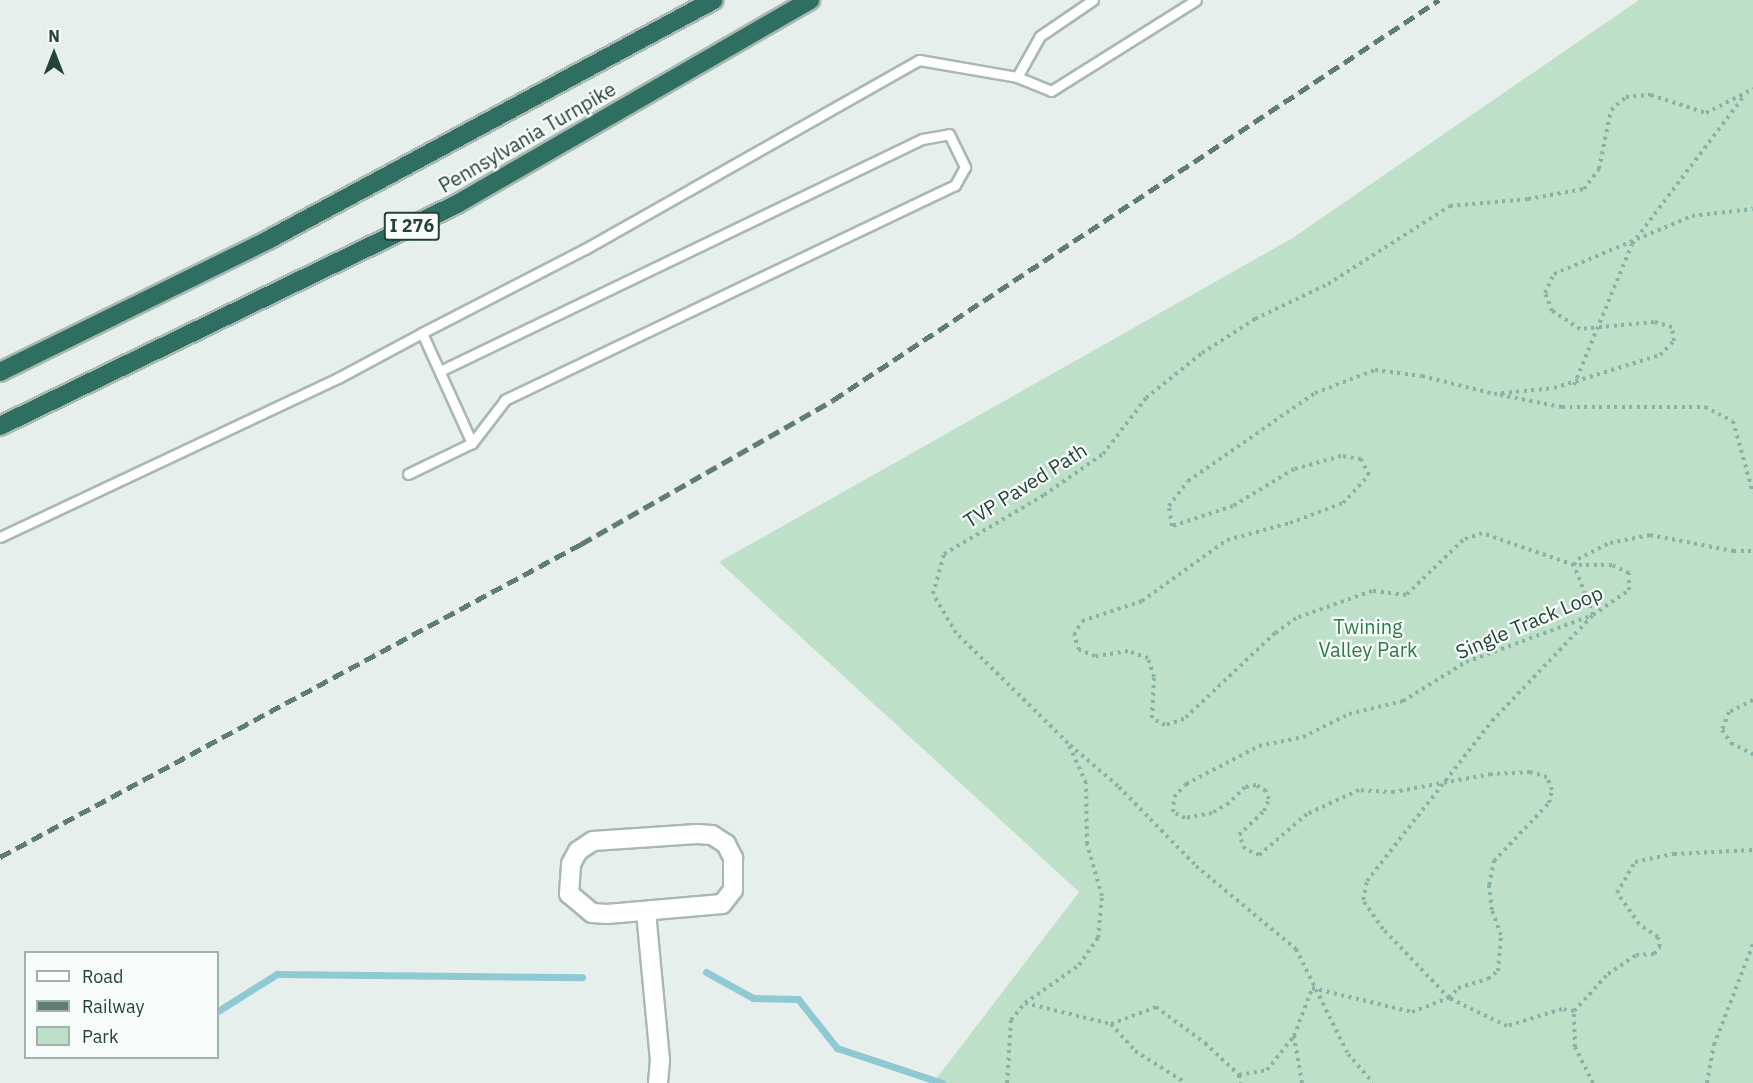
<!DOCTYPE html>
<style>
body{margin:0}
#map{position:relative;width:1753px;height:1083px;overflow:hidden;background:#e6efeb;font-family:"IBM Plex Sans",sans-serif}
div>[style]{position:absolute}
.green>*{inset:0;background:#bfe0c8}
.stream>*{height:7px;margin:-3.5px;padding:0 3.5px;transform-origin:3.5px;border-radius:3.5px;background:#8ec9d4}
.path>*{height:4px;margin-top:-2px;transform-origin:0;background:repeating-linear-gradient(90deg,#86b3a5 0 3px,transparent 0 7.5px)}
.roads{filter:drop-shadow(2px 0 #a8b8b2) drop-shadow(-2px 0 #a8b8b2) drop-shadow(0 2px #a8b8b2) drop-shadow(0 -2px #a8b8b2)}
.service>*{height:9px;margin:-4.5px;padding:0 4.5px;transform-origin:4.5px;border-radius:4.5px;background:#fff}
.minor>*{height:18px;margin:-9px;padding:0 9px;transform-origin:9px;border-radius:9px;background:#fff}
.motorway>*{height:18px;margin:-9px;padding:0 9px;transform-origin:9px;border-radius:9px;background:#2f6f62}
.rail>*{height:4.5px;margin-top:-2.25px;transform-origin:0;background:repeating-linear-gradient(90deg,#5f7d75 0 12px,transparent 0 18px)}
span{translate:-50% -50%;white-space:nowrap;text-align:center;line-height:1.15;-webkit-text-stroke:4.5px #f7fbf9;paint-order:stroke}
.shield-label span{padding:2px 4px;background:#f7fbf9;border:2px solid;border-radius:4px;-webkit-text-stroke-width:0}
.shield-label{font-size:18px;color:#24423a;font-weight:700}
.street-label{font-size:20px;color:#24423a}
.park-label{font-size:20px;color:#2d7a4b}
.legend{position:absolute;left:24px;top:951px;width:195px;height:108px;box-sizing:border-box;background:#f7fbf9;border:2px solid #a3b1ad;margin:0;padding:8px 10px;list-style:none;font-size:18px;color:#24423a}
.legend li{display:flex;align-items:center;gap:12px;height:30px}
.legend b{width:30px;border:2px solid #a3b1ad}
.north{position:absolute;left:24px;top:24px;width:60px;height:60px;-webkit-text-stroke:4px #f7fbf9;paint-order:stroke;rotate:0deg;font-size:16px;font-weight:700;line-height:24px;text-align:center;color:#24423a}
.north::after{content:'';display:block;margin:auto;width:21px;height:27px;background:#24423a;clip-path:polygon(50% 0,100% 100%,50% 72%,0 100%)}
</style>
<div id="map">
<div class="green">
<i style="clip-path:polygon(1639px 0,1753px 0,1753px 1083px,933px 1083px,1079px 892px,719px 562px,1291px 239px)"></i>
</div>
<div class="stream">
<i style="left:706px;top:972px;width:54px;rotate:29deg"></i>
<i style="left:753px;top:998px;width:45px;rotate:1.3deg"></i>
<i style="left:798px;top:999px;width:63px;rotate:51.5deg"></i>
<i style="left:837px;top:1048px;width:111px;rotate:18.4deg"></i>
<i style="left:218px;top:1011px;width:70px;rotate:-32.1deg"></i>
<i style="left:277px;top:974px;width:305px;rotate:0.6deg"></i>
</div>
<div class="path">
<i style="left:1574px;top:385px;width:152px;rotate:-67.6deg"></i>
<i style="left:1632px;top:244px;width:184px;rotate:-52.9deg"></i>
<i style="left:1500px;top:395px;width:63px;rotate:11deg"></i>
<i style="left:1562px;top:407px;width:143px"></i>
<i style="left:1705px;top:407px;width:31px;rotate:27deg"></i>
<i style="left:1733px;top:421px;width:75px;rotate:74.5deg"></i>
<i style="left:1753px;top:700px;width:27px;rotate:153deg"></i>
<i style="left:1729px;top:712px;width:19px;rotate:111deg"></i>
<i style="left:1722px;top:730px;width:16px;rotate:55deg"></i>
<i style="left:1731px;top:743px;width:25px;rotate:27deg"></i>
<i style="left:1070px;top:745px;width:65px;rotate:40.6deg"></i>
<i style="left:1119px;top:787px;width:110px;rotate:45.7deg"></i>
<i style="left:1196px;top:866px;width:130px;rotate:39.7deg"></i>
<i style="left:1296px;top:949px;width:117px;rotate:63.7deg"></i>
<i style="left:1348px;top:1054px;width:38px;rotate:49deg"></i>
<i style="left:1312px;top:988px;width:103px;rotate:13.5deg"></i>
<i style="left:1412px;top:1012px;width:40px;rotate:-21deg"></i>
<i style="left:1449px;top:998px;width:13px;rotate:-48deg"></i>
<i style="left:1458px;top:988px;width:31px;rotate:-17deg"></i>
<i style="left:1488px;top:979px;width:13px;rotate:-39deg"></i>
<i style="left:1498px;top:971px;width:36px;rotate:-85deg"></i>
<i style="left:1501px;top:935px;width:27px;rotate:-110deg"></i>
<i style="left:1492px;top:910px;width:25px;rotate:-97deg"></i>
<i style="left:1489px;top:885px;width:25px;rotate:-78deg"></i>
<i style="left:1494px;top:861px;width:80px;rotate:-46.5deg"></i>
<i style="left:1549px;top:803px;width:13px;rotate:-77deg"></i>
<i style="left:1552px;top:790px;width:14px;rotate:-111deg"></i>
<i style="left:1547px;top:777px;width:18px;rotate:-164deg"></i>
<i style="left:1530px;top:772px;width:39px;rotate:177deg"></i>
<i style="left:1491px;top:774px;width:99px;rotate:169.5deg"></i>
<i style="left:1394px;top:792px;width:35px;rotate:-177deg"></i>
<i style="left:1359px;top:790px;width:57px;rotate:155.2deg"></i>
<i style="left:1307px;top:814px;width:63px;rotate:139.5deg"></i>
<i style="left:1259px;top:855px;width:15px;rotate:-157deg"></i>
<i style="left:1245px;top:849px;width:15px;rotate:-113deg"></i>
<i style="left:1239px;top:835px;width:35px;rotate:-44deg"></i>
<i style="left:1264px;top:811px;width:13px;rotate:-67deg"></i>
<i style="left:1269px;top:799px;width:9px;rotate:-111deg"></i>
<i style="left:1266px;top:791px;width:12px;rotate:-149deg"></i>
<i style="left:1256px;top:785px;width:11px;rotate:170deg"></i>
<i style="left:1245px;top:787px;width:23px;rotate:135deg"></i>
<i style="left:1229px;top:803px;width:20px;rotate:150deg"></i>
<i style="left:1212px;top:813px;width:27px;rotate:170deg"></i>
<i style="left:1185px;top:818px;width:13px;rotate:-153deg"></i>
<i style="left:1173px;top:812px;width:15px;rotate:-86deg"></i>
<i style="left:1174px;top:797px;width:18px;rotate:-47deg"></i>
<i style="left:1186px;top:784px;width:82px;rotate:-27.5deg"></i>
<i style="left:1259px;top:746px;width:45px;rotate:-11.6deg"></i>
<i style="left:1303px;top:737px;width:51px;rotate:-26.6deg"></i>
<i style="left:1349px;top:714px;width:56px;rotate:-13.5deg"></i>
<i style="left:1403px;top:701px;width:74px;rotate:-31.8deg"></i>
<i style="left:1466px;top:662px;width:135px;rotate:-20.3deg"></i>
<i style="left:1593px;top:615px;width:44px;rotate:-34.8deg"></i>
<i style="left:1629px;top:590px;width:17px;rotate:-90deg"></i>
<i style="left:1629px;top:573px;width:19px;rotate:-155deg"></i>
<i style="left:1612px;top:565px;width:38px;rotate:180deg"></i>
<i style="left:1574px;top:565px;width:97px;rotate:-160.8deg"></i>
<i style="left:1482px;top:533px;width:20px;rotate:160deg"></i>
<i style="left:1463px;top:540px;width:79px;rotate:136deg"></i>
<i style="left:1406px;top:595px;width:34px;rotate:-173deg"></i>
<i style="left:1372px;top:591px;width:81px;rotate:160.4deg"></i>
<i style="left:1296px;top:618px;width:26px;rotate:144deg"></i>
<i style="left:1275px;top:633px;width:125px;rotate:136.6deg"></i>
<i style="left:1184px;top:719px;width:20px;rotate:162deg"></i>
<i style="left:1165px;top:725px;width:15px;rotate:-152deg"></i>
<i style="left:1152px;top:718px;width:41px;rotate:-87.2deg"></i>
<i style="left:1154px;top:677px;width:20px;rotate:-108deg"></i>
<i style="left:1148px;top:658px;width:21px;rotate:-161deg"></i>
<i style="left:1128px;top:651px;width:33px;rotate:171deg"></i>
<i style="left:1095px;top:656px;width:17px;rotate:-159deg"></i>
<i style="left:1079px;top:650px;width:16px;rotate:-108deg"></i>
<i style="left:1074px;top:635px;width:16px;rotate:-60deg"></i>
<i style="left:1082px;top:621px;width:63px;rotate:-18.4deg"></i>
<i style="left:1142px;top:601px;width:105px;rotate:-35.7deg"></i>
<i style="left:1227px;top:540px;width:65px;rotate:-15.1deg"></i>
<i style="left:1290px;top:523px;width:57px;rotate:-20.7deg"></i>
<i style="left:1343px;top:503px;width:38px;rotate:-47deg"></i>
<i style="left:1369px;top:475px;width:18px;rotate:-117deg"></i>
<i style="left:1361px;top:459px;width:20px;rotate:-171deg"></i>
<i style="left:1341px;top:456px;width:49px;rotate:164.5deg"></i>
<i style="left:1294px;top:469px;width:71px;rotate:148.8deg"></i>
<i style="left:1233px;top:506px;width:64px;rotate:161.8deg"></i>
<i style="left:1172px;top:526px;width:20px;rotate:-99deg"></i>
<i style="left:1169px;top:506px;width:31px;rotate:-53deg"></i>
<i style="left:1188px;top:481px;width:155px;rotate:-34.7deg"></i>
<i style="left:1315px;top:393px;width:64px;rotate:-21deg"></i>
<i style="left:1375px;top:370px;width:47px;rotate:7.3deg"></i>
<i style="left:1422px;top:376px;width:74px;rotate:14deg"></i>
<i style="left:1494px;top:394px;width:60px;rotate:-5.7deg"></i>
<i style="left:1554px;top:388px;width:111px;rotate:-17.3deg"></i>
<i style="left:1660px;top:355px;width:20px;rotate:-45deg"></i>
<i style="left:1674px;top:341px;width:14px;rotate:-98deg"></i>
<i style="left:1672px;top:327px;width:19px;rotate:-164deg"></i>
<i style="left:1654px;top:322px;width:74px;rotate:174.6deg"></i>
<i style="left:1580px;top:329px;width:33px;rotate:-147deg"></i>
<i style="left:1552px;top:311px;width:19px;rotate:-111deg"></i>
<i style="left:1545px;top:293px;width:21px;rotate:-65deg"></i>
<i style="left:1554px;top:274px;width:150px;rotate:-22.8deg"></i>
<i style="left:1692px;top:216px;width:61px;rotate:-6.5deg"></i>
<i style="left:1025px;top:1003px;width:89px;rotate:13.7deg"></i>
<i style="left:1111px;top:1024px;width:48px;rotate:-20.7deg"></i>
<i style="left:1156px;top:1007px;width:61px;rotate:36.3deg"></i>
<i style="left:1205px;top:1043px;width:47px;rotate:43.3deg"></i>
<i style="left:1239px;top:1075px;width:28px;rotate:-10deg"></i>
<i style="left:1267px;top:1070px;width:43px;rotate:-51.5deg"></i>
<i style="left:1574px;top:1011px;width:12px;rotate:-171deg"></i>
<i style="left:1562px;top:1009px;width:58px;rotate:162.8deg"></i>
<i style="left:1507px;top:1026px;width:64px;rotate:-154.2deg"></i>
<i style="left:1449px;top:998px;width:95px;rotate:-133.7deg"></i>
<i style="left:1383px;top:929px;width:35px;rotate:-125deg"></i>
<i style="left:1363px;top:900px;width:19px;rotate:-78deg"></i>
<i style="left:1367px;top:881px;width:203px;rotate:-52deg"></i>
<i style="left:1492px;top:721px;width:146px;rotate:-46.4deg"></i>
<i style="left:1593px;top:615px;width:53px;rotate:-110.8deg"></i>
<i style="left:1574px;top:565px;width:7px;rotate:-56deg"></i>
<i style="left:1578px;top:559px;width:36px;rotate:-27deg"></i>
<i style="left:1610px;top:543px;width:41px;rotate:-11.3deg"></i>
<i style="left:1650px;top:535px;width:85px;rotate:10.9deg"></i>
<i style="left:1733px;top:551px;width:20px"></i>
<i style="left:1111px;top:1024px;width:36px;rotate:48deg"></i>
<i style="left:1135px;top:1051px;width:60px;rotate:32.1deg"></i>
<i style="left:1239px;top:1075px;width:8px;rotate:83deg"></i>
<i style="left:1007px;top:1083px;width:63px;rotate:-86.4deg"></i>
<i style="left:1011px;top:1020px;width:22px;rotate:-51deg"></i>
<i style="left:1025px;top:1003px;width:66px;rotate:-35.1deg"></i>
<i style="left:1079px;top:965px;width:33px;rotate:-55deg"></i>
<i style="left:1098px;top:938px;width:42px;rotate:-84.6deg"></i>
<i style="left:1102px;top:896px;width:54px;rotate:-106.1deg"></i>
<i style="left:1087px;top:844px;width:61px;rotate:-90.9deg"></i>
<i style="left:1086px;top:783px;width:44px;rotate:-114.2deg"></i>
<i style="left:1068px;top:743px;width:157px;rotate:-135.5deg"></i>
<i style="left:956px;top:633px;width:45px;rotate:-120.5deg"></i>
<i style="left:933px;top:594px;width:41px;rotate:-74.6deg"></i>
<i style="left:944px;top:554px;width:116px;rotate:-30.5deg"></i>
<i style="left:1044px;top:495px;width:72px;rotate:-34.8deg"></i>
<i style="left:1103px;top:454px;width:71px;rotate:-52.5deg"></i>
<i style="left:1146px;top:398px;width:72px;rotate:-38.8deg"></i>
<i style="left:1202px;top:353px;width:63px;rotate:-32.7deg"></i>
<i style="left:1255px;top:319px;width:81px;rotate:-25.6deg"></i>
<i style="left:1328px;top:284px;width:145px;rotate:-32.6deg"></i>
<i style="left:1450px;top:206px;width:78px;rotate:-5.1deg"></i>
<i style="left:1528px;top:199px;width:57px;rotate:-10.1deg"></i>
<i style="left:1584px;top:189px;width:25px;rotate:-53deg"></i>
<i style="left:1599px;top:169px;width:60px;rotate:-78.5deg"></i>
<i style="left:1611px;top:110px;width:20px;rotate:-41deg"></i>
<i style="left:1626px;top:97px;width:25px;rotate:-5deg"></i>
<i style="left:1651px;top:95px;width:58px;rotate:18.1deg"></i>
<i style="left:1706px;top:113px;width:53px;rotate:-27.1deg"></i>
<i style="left:1302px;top:1083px;width:48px;rotate:-99.7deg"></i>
<i style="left:1294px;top:1036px;width:50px;rotate:-69deg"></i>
<i style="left:1593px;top:1083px;width:40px;rotate:-116.6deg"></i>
<i style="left:1575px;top:1047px;width:36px;rotate:-92deg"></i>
<i style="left:1574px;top:1011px;width:50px;rotate:-47.4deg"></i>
<i style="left:1608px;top:974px;width:34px;rotate:-34deg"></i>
<i style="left:1636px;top:955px;width:18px;rotate:-3deg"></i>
<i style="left:1654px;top:954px;width:9px;rotate:-49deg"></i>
<i style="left:1660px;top:947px;width:10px;rotate:-101deg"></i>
<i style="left:1658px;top:937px;width:23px;rotate:-146deg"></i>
<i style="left:1639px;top:924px;width:38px;rotate:-125deg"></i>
<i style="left:1617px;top:893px;width:36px;rotate:-60deg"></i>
<i style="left:1635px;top:862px;width:40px;rotate:-12deg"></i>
<i style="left:1674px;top:854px;width:79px;rotate:-2.9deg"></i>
<i style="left:1707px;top:1083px;width:39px;rotate:-80deg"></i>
<i style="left:1714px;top:1045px;width:108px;rotate:-68.9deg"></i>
</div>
<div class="roads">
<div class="service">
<i style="left:1017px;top:77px;width:47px;rotate:-60.7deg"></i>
<i style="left:1040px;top:36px;width:64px;rotate:-34.2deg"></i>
<i style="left:422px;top:333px;width:183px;rotate:-27.3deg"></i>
<i style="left:585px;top:249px;width:384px;rotate:-29.5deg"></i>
<i style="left:919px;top:60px;width:99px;rotate:9.8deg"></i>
<i style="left:1017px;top:77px;width:37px;rotate:22deg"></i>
<i style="left:1051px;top:91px;width:171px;rotate:-32.1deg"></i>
<i style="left:440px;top:371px;width:535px;rotate:-25.7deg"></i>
<i style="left:922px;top:139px;width:27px;rotate:-10deg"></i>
<i style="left:949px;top:134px;width:37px;rotate:64deg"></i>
<i style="left:965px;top:167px;width:21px;rotate:119deg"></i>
<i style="left:955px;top:185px;width:499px;rotate:154.5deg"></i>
<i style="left:505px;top:400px;width:54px;rotate:127.5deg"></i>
<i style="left:0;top:537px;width:374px;rotate:-25.2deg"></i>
<i style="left:338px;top:378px;width:95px;rotate:-28.2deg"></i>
<i style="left:422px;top:333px;width:121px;rotate:65.6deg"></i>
<i style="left:472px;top:443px;width:71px;rotate:154.2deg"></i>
</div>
<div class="minor">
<i style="left:697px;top:834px;width:15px;rotate:4deg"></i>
<i style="left:712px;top:835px;width:17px;rotate:33deg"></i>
<i style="left:726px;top:844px;width:16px;rotate:63deg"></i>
<i style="left:733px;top:858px;width:32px;rotate:90deg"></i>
<i style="left:733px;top:890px;width:18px;rotate:128deg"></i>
<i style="left:722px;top:904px;width:115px;rotate:175deg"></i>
<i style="left:607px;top:914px;width:15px;rotate:-176deg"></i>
<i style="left:592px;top:913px;width:30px;rotate:-140deg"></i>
<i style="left:569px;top:894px;width:30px;rotate:-86deg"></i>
<i style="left:571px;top:864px;width:15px;rotate:-62deg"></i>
<i style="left:578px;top:851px;width:18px;rotate:-34deg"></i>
<i style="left:593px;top:841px;width:104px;rotate:-3.9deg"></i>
<i style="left:646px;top:912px;width:149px;rotate:84.6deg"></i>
<i style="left:660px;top:1060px;width:23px;rotate:95deg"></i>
</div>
<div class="motorway">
<i style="left:0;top:372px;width:299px;rotate:-26.2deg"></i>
<i style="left:268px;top:240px;width:506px;rotate:-28.29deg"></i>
<i style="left:0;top:426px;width:508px;rotate:-25.91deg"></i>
<i style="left:457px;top:204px;width:408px;rotate:-30deg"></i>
</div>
</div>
<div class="rail">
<i style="left:0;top:857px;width:660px;rotate:-28.31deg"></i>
<i style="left:581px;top:544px;width:290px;rotate:-29.7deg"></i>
<i style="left:833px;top:400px;width:726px;rotate:-33.43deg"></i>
</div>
<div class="shield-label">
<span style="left:412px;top:226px">I 276</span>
</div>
<div class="street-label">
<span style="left:527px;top:137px;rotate:-30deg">Pennsylvania Turnpike</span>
<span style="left:1025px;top:485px;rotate:-32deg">TVP Paved Path</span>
<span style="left:1529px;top:622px;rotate:-23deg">Single Track Loop</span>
</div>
<div class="park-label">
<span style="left:1368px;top:638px">Twining<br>Valley Park</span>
</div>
<ul class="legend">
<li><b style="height:8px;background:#fff"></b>Road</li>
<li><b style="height:8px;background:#5f7d75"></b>Railway</li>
<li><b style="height:16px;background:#bfe0c8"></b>Park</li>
</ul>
<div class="north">N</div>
</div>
